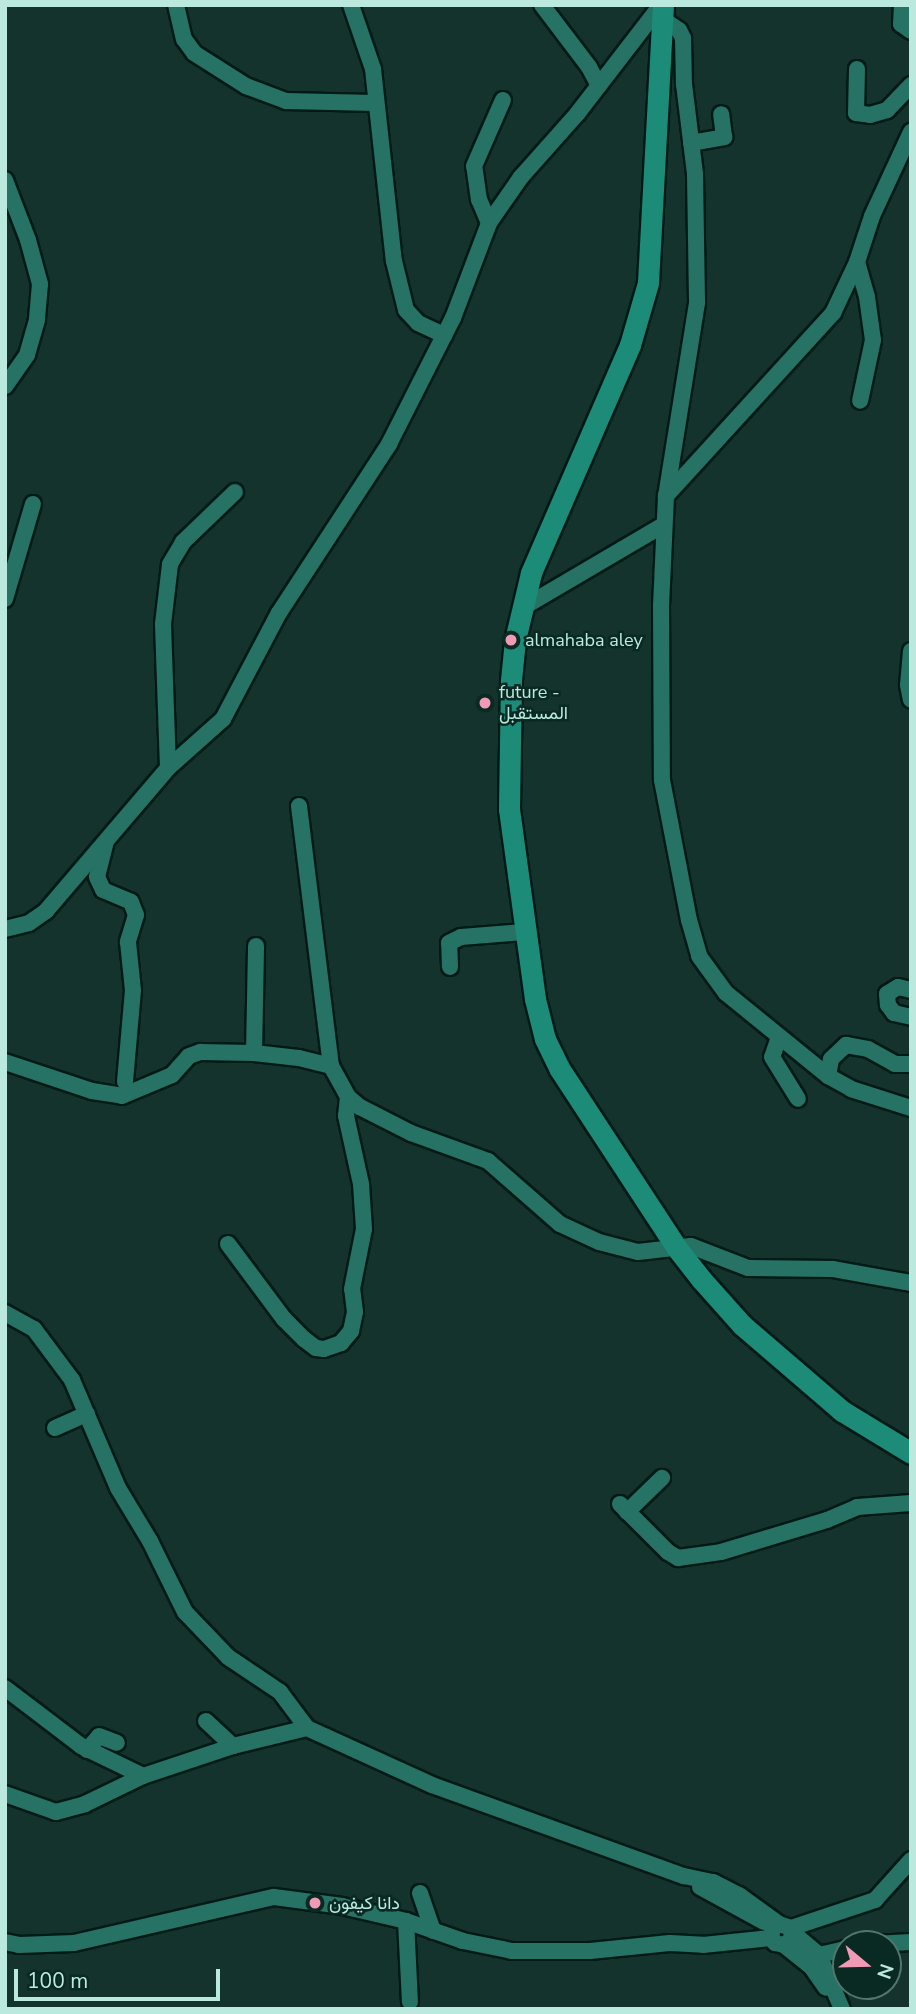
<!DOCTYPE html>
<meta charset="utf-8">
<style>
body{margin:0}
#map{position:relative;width:916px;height:2014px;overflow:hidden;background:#14332d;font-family:"Nunito Sans",Vazirmatn,sans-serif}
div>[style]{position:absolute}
.roads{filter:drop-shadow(2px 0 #001a15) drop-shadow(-2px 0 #001a15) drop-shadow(0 2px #001a15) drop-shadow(0 -2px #001a15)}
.minor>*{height:16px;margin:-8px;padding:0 8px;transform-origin:8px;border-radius:8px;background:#267264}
.major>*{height:21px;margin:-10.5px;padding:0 10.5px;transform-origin:10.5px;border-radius:10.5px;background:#1c8b78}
.dots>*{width:19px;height:19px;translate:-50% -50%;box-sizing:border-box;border:4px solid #092923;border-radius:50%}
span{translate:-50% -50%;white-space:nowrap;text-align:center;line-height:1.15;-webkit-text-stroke:5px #092923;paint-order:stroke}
.poi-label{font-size:18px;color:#bce9de}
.left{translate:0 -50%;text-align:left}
.frame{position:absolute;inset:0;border:7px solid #bce9de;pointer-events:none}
.north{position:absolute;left:832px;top:1930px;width:70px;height:70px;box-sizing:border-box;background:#092923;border:2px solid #51766e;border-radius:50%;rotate:109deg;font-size:19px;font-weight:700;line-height:28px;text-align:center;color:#bce9de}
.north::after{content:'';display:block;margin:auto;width:24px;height:32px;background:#f09ab6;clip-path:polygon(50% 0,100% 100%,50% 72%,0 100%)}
.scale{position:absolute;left:14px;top:1969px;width:206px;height:32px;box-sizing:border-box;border:4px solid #bce9de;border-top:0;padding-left:9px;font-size:21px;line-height:24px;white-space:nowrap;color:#bce9de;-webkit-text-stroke:5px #092923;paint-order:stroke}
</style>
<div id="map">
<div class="roads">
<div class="minor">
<i style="left:176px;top:5px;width:35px;rotate:77deg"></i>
<i style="left:184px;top:39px;width:17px;rotate:54deg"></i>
<i style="left:194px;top:53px;width:62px;rotate:32.4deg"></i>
<i style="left:246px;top:86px;width:43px;rotate:20.6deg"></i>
<i style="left:286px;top:101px;width:89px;rotate:1.3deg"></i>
<i style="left:351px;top:5px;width:68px;rotate:71deg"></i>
<i style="left:373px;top:69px;width:193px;rotate:83.8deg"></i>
<i style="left:394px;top:261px;width:50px;rotate:76.2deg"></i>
<i style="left:406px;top:310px;width:18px;rotate:47deg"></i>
<i style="left:418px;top:323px;width:29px;rotate:25deg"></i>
<i style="left:542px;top:5px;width:78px;rotate:52.8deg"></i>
<i style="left:589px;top:67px;width:21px;rotate:62deg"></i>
<i style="left:902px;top:5px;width:19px;rotate:93deg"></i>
<i style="left:901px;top:24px;width:12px;rotate:35deg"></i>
<i style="left:664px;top:20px;width:18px;rotate:34deg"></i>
<i style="left:679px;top:30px;width:9px;rotate:63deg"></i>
<i style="left:683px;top:38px;width:46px;rotate:88.8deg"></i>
<i style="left:684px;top:84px;width:91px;rotate:83deg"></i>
<i style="left:695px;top:174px;width:129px;rotate:89.1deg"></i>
<i style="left:697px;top:303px;width:195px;rotate:99.1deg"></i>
<i style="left:666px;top:496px;width:110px;rotate:92.6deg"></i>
<i style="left:661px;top:606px;width:174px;rotate:89.7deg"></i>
<i style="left:662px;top:780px;width:143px;rotate:79.1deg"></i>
<i style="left:689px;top:920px;width:37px;rotate:74deg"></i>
<i style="left:699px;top:956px;width:46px;rotate:53.9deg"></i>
<i style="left:726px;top:993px;width:132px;rotate:39.1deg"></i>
<i style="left:828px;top:1076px;width:26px;rotate:29deg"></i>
<i style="left:851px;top:1089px;width:63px;rotate:17.6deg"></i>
<i style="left:857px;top:69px;width:44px;rotate:91.3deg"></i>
<i style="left:856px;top:113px;width:14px;rotate:8deg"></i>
<i style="left:870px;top:115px;width:18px;rotate:-16deg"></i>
<i style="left:887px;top:110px;width:35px;rotate:-46deg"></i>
<i style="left:691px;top:143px;width:34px;rotate:-10deg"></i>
<i style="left:724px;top:137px;width:23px;rotate:-97deg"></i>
<i style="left:5px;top:180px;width:64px;rotate:69deg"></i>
<i style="left:28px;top:240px;width:46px;rotate:74.7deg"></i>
<i style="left:40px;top:284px;width:36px;rotate:95deg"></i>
<i style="left:37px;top:320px;width:36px;rotate:106deg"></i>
<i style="left:27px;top:355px;width:38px;rotate:125deg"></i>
<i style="left:489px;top:223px;width:25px;rotate:-113deg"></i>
<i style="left:479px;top:200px;width:34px;rotate:-98deg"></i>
<i style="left:474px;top:166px;width:72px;rotate:-66.3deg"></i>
<i style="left:857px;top:262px;width:36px;rotate:74deg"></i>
<i style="left:867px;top:297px;width:43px;rotate:82.1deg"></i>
<i style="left:873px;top:340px;width:62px;rotate:102deg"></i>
<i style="left:666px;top:496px;width:248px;rotate:-47.6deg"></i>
<i style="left:833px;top:313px;width:56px;rotate:-64.8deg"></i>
<i style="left:857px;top:262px;width:48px;rotate:-71.9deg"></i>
<i style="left:872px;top:216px;width:93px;rotate:-65.1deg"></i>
<i style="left:5px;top:599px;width:99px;rotate:-73.6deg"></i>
<i style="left:522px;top:608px;width:162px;rotate:-30.4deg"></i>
<i style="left:911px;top:651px;width:34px;rotate:95deg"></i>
<i style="left:908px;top:685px;width:15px;rotate:79deg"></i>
<i style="left:168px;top:768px;width:144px;rotate:-92deg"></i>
<i style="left:163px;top:624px;width:60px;rotate:-83.3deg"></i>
<i style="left:170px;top:564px;width:26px;rotate:-59deg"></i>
<i style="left:183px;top:542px;width:72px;rotate:-43.9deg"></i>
<i style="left:299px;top:806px;width:262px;rotate:83deg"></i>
<i style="left:331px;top:1066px;width:35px;rotate:61deg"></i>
<i style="left:348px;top:1097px;width:16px;rotate:40deg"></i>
<i style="left:360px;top:1107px;width:57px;rotate:27deg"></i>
<i style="left:411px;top:1133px;width:82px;rotate:20deg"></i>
<i style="left:488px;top:1161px;width:96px;rotate:41.2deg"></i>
<i style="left:560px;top:1224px;width:43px;rotate:24.8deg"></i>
<i style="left:599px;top:1242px;width:40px;rotate:14.4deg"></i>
<i style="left:638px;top:1252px;width:53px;rotate:-6.5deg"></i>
<i style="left:691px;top:1246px;width:61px;rotate:21.1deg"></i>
<i style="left:748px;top:1268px;width:85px;rotate:0.7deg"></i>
<i style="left:833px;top:1269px;width:79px;rotate:10.2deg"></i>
<i style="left:106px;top:841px;width:37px;rotate:104deg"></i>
<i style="left:97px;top:877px;width:14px;rotate:65deg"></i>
<i style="left:103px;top:890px;width:30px;rotate:23deg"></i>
<i style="left:131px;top:902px;width:14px;rotate:69deg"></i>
<i style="left:136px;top:915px;width:28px;rotate:107deg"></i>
<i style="left:128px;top:942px;width:48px;rotate:84.1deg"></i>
<i style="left:133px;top:990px;width:92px;rotate:95deg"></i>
<i style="left:5px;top:929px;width:25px;rotate:-14deg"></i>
<i style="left:29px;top:923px;width:21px;rotate:-35deg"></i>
<i style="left:46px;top:911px;width:188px;rotate:-49.5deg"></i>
<i style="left:168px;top:768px;width:74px;rotate:-41.7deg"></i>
<i style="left:223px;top:719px;width:120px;rotate:-62.2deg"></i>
<i style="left:279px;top:613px;width:202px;rotate:-56.9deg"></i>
<i style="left:389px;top:444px;width:141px;rotate:-63.1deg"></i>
<i style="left:453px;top:318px;width:102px;rotate:-69.2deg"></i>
<i style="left:489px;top:223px;width:56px;rotate:-55.2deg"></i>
<i style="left:521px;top:177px;width:84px;rotate:-48.4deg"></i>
<i style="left:577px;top:114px;width:138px;rotate:-52.4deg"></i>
<i style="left:450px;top:967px;width:24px;rotate:-92deg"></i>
<i style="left:449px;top:943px;width:13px;rotate:-27deg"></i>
<i style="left:461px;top:937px;width:63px;rotate:-4.5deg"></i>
<i style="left:911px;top:990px;width:13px;rotate:-167deg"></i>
<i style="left:898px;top:987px;width:13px;rotate:148deg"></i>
<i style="left:887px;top:994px;width:11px;rotate:85deg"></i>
<i style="left:888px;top:1005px;width:10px;rotate:53deg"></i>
<i style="left:894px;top:1013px;width:17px;rotate:13deg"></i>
<i style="left:779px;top:1037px;width:21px;rotate:109deg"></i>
<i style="left:772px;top:1057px;width:49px;rotate:58.2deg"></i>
<i style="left:254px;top:1053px;width:107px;rotate:-88.9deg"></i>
<i style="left:5px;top:1062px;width:92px;rotate:18.4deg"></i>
<i style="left:92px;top:1091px;width:30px;rotate:9deg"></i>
<i style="left:122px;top:1096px;width:54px;rotate:-22.8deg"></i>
<i style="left:172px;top:1075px;width:25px;rotate:-48deg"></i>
<i style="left:189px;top:1056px;width:12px;rotate:-20deg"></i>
<i style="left:200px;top:1052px;width:54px;rotate:1.1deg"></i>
<i style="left:254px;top:1053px;width:45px;rotate:6.3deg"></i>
<i style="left:299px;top:1058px;width:33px;rotate:14deg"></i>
<i style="left:828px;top:1076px;width:17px;rotate:-80deg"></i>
<i style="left:831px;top:1059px;width:21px;rotate:-43deg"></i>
<i style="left:846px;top:1045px;width:22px;rotate:10deg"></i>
<i style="left:868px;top:1049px;width:31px;rotate:29deg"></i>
<i style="left:895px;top:1064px;width:16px"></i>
<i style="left:228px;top:1244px;width:94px;rotate:53.3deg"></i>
<i style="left:284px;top:1319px;width:28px;rotate:45deg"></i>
<i style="left:304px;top:1339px;width:15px;rotate:37deg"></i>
<i style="left:316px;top:1348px;width:8px;rotate:7deg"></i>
<i style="left:324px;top:1349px;width:18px;rotate:-19deg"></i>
<i style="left:341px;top:1343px;width:16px;rotate:-50deg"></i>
<i style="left:351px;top:1331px;width:19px;rotate:-78deg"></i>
<i style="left:355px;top:1312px;width:23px;rotate:-97deg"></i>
<i style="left:352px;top:1289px;width:61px;rotate:-78.7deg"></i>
<i style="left:364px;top:1229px;width:45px;rotate:-93.8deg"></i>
<i style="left:361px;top:1184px;width:70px;rotate:-102.4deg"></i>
<i style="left:346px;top:1116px;width:19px;rotate:-84deg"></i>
<i style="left:5px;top:1313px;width:33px;rotate:29deg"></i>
<i style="left:34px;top:1329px;width:64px;rotate:53.3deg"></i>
<i style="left:72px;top:1380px;width:117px;rotate:66.9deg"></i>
<i style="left:118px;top:1488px;width:62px;rotate:58.9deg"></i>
<i style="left:150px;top:1541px;width:79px;rotate:63.8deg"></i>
<i style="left:185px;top:1612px;width:62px;rotate:46.3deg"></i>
<i style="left:228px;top:1657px;width:63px;rotate:33.9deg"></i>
<i style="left:280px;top:1692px;width:45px;rotate:53.1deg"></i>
<i style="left:307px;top:1728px;width:137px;rotate:24.5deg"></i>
<i style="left:432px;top:1785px;width:268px;rotate:19.9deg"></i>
<i style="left:684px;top:1876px;width:30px;rotate:12deg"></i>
<i style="left:713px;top:1882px;width:29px;rotate:27deg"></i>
<i style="left:739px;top:1895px;width:49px;rotate:35.9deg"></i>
<i style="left:779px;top:1924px;width:13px;rotate:18deg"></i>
<i style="left:791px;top:1928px;width:11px;rotate:85deg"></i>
<i style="left:792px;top:1939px;width:10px;rotate:143deg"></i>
<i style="left:784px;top:1945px;width:9px;rotate:-167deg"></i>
<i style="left:775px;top:1943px;width:6px;rotate:-129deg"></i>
<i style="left:771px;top:1938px;width:10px;rotate:-79deg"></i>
<i style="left:773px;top:1928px;width:7px;rotate:-34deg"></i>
<i style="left:55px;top:1428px;width:35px;rotate:-24deg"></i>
<i style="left:620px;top:1504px;width:68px;rotate:45deg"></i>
<i style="left:668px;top:1552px;width:12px;rotate:31deg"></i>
<i style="left:678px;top:1558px;width:43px;rotate:-7.9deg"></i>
<i style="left:721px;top:1552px;width:111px;rotate:-16.8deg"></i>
<i style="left:827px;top:1520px;width:33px;rotate:-23deg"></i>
<i style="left:857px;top:1507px;width:54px;rotate:-4.2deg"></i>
<i style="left:627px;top:1512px;width:49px;rotate:-44.2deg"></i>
<i style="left:5px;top:1688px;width:96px;rotate:37.3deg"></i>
<i style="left:81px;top:1746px;width:69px;rotate:25.8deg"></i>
<i style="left:143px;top:1776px;width:95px;rotate:-18.4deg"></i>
<i style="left:233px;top:1746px;width:76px;rotate:-13.7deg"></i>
<i style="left:206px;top:1721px;width:37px;rotate:43deg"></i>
<i style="left:87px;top:1750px;width:18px;rotate:-49deg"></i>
<i style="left:99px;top:1736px;width:19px;rotate:21deg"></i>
<i style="left:5px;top:1794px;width:54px;rotate:19.4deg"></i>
<i style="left:56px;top:1812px;width:30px;rotate:-15deg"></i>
<i style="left:85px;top:1804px;width:64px;rotate:-25.8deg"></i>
<i style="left:700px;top:1887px;width:73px;rotate:28.7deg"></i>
<i style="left:420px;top:1893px;width:40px;rotate:71.1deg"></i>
<i style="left:406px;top:1921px;width:81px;rotate:87.2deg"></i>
<i style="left:791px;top:1928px;width:89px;rotate:-18.4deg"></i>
<i style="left:875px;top:1900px;width:54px;rotate:-48deg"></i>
<i style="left:793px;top:1933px;width:34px;rotate:40deg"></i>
<i style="left:819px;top:1955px;width:59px;rotate:66.9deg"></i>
<i style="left:5px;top:1942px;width:14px;rotate:12deg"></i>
<i style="left:19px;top:1945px;width:55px;rotate:-2.1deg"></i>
<i style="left:74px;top:1943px;width:205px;rotate:-13deg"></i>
<i style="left:274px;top:1897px;width:69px;rotate:7.5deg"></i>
<i style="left:342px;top:1906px;width:66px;rotate:13.2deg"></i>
<i style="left:406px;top:1921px;width:60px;rotate:19.3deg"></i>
<i style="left:463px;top:1941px;width:50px;rotate:11.5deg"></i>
<i style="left:512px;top:1951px;width:78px"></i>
<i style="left:590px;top:1951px;width:80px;rotate:-5.7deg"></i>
<i style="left:670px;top:1943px;width:33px;rotate:3deg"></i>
<i style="left:703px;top:1945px;width:68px;rotate:-5.9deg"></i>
<i style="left:873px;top:1944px;width:38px;rotate:-3deg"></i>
<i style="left:784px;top:1945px;width:36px;rotate:39deg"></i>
<i style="left:812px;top:1968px;width:24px;rotate:55deg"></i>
<i style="left:819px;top:1955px;width:28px;rotate:-13deg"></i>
</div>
<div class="major">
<i style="left:663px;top:5px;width:278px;rotate:93.1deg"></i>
<i style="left:648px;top:283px;width:65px;rotate:106.2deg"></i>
<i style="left:630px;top:345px;width:249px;rotate:113.5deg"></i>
<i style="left:531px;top:573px;width:69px;rotate:103.4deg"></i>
<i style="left:515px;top:640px;width:40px;rotate:95.7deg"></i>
<i style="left:511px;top:680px;width:129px;rotate:90.9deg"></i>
<i style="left:509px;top:809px;width:192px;rotate:82.2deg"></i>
<i style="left:535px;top:999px;width:41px;rotate:76deg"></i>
<i style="left:545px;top:1039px;width:32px;rotate:64deg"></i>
<i style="left:559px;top:1068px;width:214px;rotate:56.8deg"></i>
<i style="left:676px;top:1247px;width:41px;rotate:52deg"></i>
<i style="left:701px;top:1279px;width:62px;rotate:48.3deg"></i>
<i style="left:742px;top:1325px;width:132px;rotate:40.7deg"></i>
<i style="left:842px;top:1411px;width:81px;rotate:31.3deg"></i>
</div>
</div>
<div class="dots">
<i style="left:511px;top:640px;background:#f09ab6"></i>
<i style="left:485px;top:703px;background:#f09ab6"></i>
<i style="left:315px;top:1903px;background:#f09ab6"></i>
</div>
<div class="poi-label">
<span class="left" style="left:525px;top:640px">almahaba aley</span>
<span class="left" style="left:499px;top:703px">future -<br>المستقبل</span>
<span class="left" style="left:329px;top:1903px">دانا كيفون</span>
</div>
<div class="frame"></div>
<div class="north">N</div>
<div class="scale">100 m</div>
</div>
